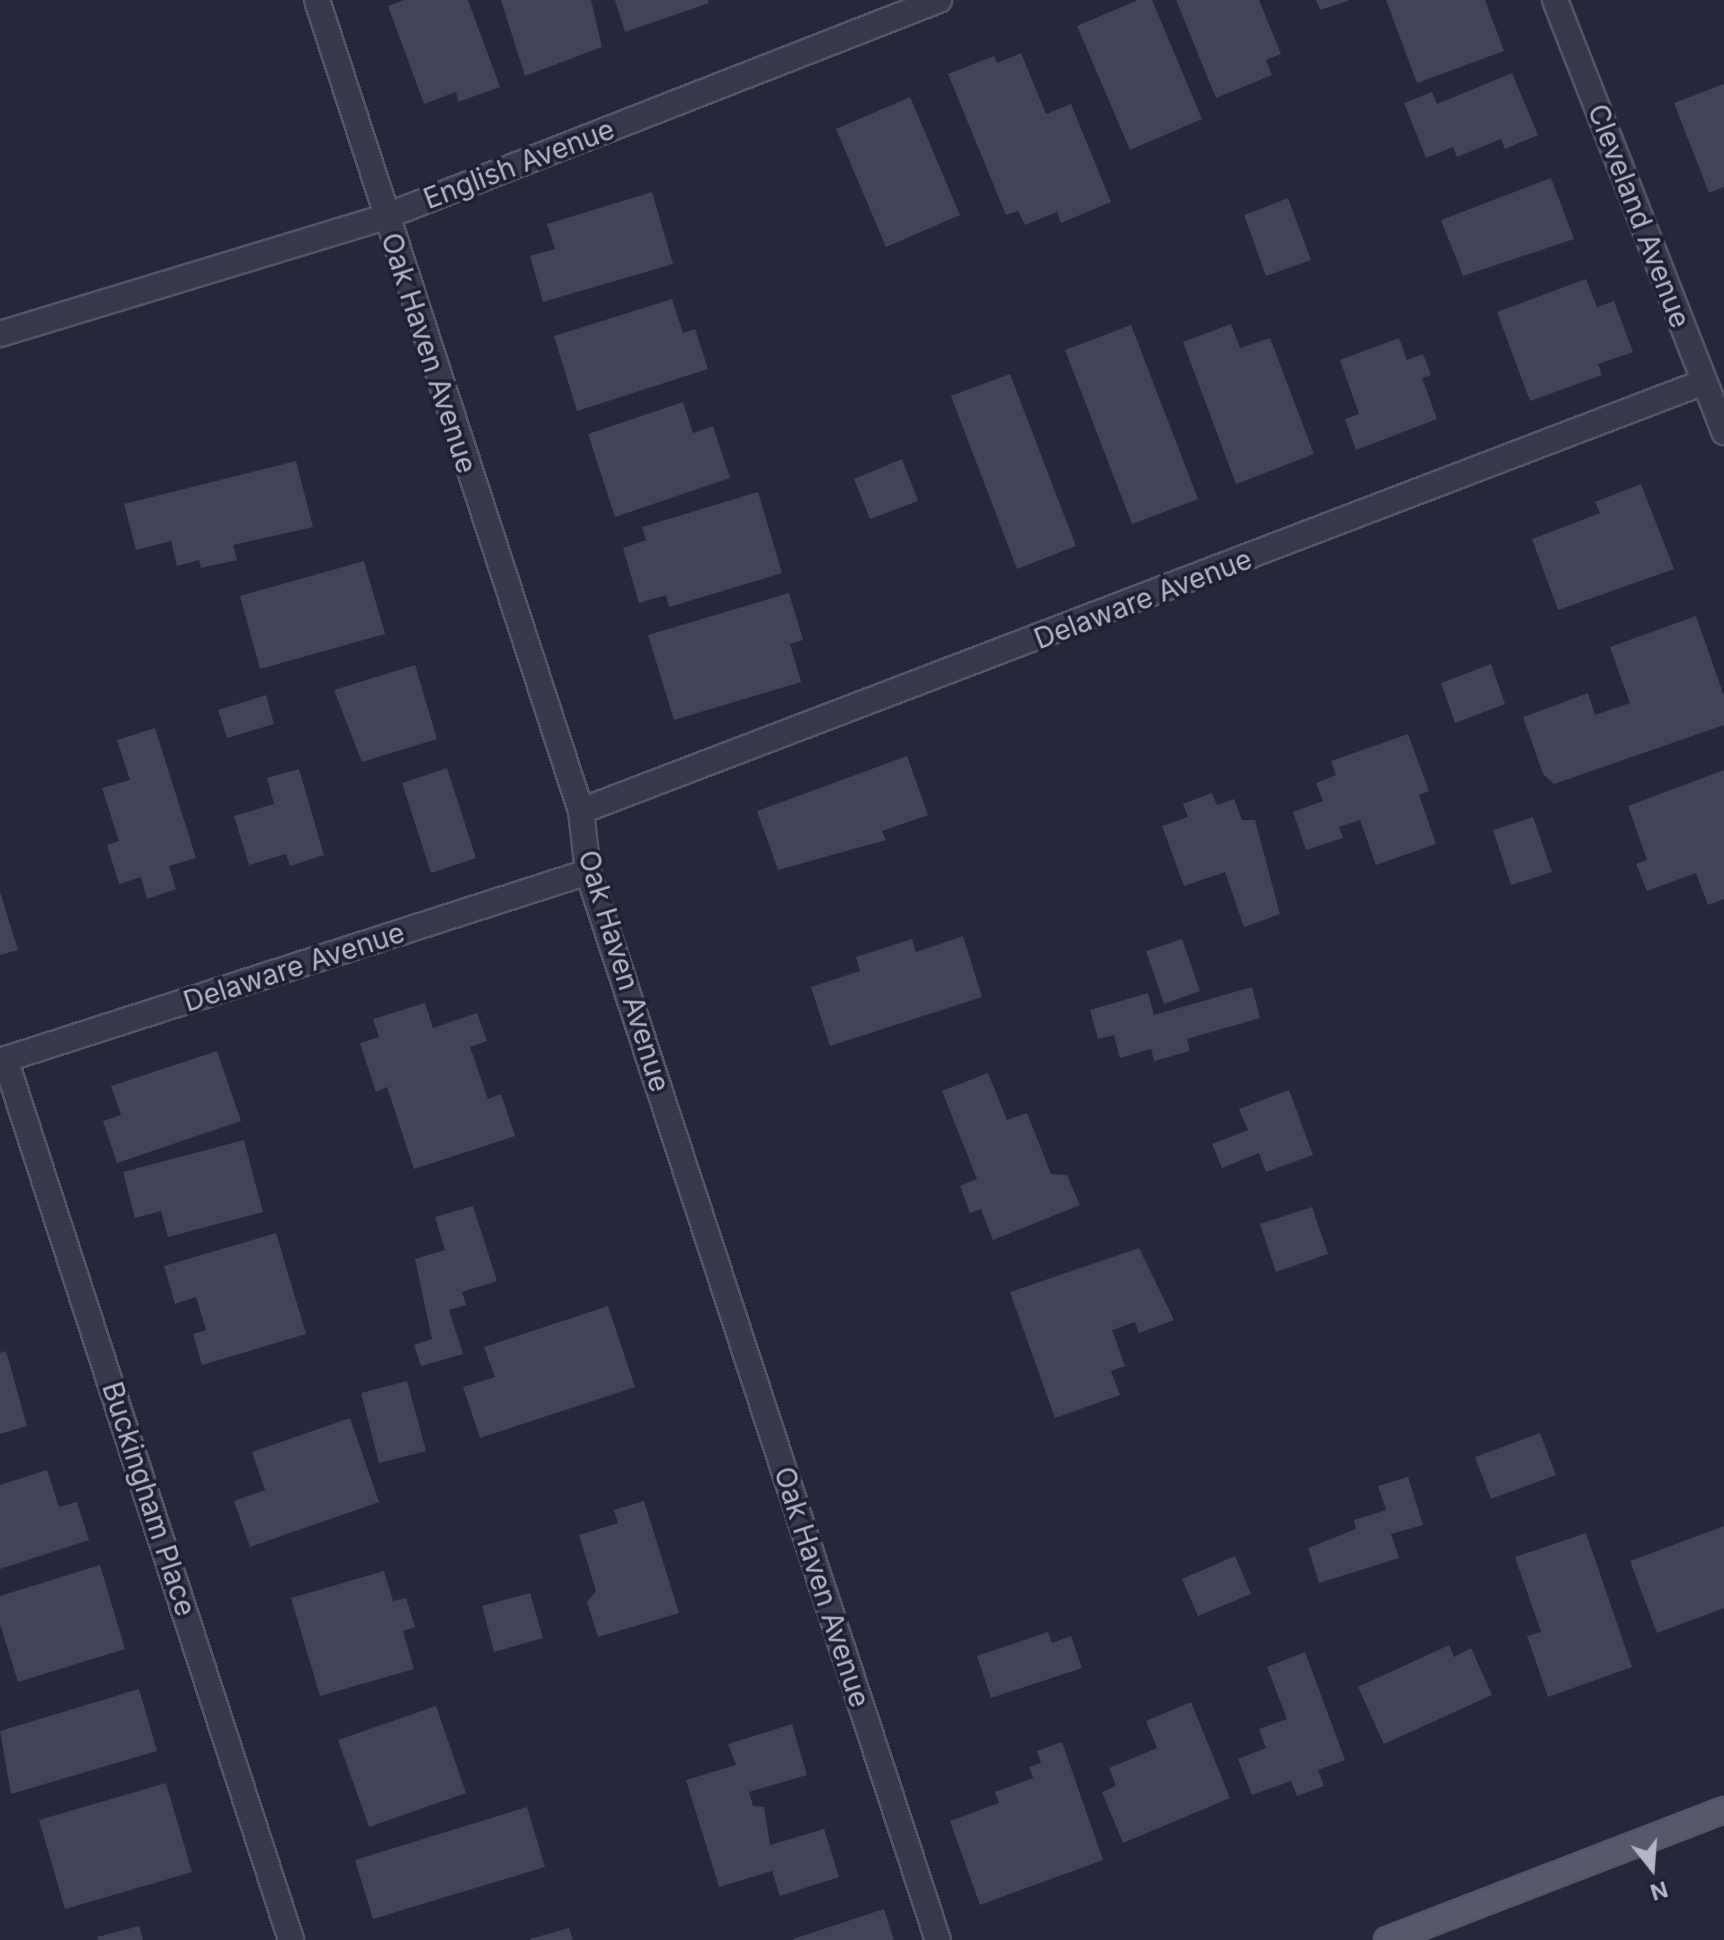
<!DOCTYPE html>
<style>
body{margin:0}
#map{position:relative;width:1724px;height:1940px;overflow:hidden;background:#25273c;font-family:Inter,sans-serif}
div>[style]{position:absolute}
.building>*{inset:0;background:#41435c}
.roads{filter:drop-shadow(2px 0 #545567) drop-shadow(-2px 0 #545567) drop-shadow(0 2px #545567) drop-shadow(0 -2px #545567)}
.street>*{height:24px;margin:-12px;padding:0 12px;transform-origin:12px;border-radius:12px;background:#383a4c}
.primary>*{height:24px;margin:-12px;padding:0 12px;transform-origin:12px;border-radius:12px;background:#57586c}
span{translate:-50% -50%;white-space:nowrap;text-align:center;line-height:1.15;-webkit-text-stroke:7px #1e1f31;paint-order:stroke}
.street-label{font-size:28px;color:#b4b5c7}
.north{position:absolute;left:1612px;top:1828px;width:80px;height:80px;-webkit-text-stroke:6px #1e1f31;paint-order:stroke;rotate:163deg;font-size:22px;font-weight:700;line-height:32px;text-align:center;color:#b4b5c7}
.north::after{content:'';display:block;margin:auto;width:28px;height:36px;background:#b4b5c7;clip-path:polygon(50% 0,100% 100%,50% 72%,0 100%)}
</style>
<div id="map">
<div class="building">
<i style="clip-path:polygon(404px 0,468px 0,500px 87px,458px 102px,456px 92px,424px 104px,388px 6px)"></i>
<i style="clip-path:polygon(501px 0,591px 0,602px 47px,525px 76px)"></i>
<i style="clip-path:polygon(615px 0,708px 0,709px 3px,625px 32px)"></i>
<i style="clip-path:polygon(1138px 0,1152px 0,1202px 119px,1130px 150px,1077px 26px)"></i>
<i style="clip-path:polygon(1176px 0,1259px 0,1281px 54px,1266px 60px,1272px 75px,1216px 98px)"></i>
<i style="clip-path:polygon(1316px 0,1348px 0,1348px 1px,1320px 10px)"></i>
<i style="clip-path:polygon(1386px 0,1485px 0,1504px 51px,1417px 83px)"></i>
<i style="clip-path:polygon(1021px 53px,1046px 114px,1071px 104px,1111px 202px,1061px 223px,1057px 212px,1025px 225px,1018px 211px,1006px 215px,948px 74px,994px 56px,997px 63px)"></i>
<i style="clip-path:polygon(1512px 73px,1538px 135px,1505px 149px,1501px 139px,1457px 157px,1453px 147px,1426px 158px,1404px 103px,1432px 92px,1437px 104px)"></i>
<i style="clip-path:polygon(1724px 84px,1724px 187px,1709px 193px,1674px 103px)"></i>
<i style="clip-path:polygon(910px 97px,960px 215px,886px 247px,836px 129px)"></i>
<i style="clip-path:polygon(1551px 178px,1574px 239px,1463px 276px,1441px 220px)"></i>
<i style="clip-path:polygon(652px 192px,673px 264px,543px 302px,530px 256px,555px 249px,547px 224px)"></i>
<i style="clip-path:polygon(1288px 198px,1311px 260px,1266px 276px,1244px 215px)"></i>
<i style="clip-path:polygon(1586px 279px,1597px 307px,1614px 301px,1633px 352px,1598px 364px,1602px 375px,1530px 401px,1497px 312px)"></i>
<i style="clip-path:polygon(672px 299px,683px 333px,695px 329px,708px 369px,577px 411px,554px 336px)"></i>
<i style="clip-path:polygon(1231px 324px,1240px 348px,1270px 338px,1314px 454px,1236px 484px,1183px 342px)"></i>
<i style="clip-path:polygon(1131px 325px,1198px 499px,1132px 524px,1065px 350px)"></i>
<i style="clip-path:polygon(1399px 338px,1407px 360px,1423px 354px,1431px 375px,1422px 378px,1437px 419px,1356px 450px,1345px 419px,1359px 414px,1340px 360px)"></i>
<i style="clip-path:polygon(1010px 374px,1076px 546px,1017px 569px,951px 396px)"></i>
<i style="clip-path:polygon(683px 402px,693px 433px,713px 426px,730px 478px,615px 517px,588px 434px)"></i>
<i style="clip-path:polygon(902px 459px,918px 501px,870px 519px,854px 479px)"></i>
<i style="clip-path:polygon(296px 461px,313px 527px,233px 545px,237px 560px,201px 568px,199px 560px,177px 566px,171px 541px,136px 550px,124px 504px)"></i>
<i style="clip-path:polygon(1641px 484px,1674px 569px,1558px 610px,1532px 539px,1600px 513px,1595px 502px)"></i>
<i style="clip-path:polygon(758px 492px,782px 573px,669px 607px,666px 595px,639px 603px,623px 548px,646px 540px,642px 527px)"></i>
<i style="clip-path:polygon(364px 561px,385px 634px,260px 669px,240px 596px)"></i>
<i style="clip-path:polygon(789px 593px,803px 640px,790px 644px,801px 682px,674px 720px,648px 635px)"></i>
<i style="clip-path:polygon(1696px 616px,1724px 696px,1724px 725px,1554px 784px,1543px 774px,1523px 717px,1588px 693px,1595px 715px,1630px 703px,1610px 647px)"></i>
<i style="clip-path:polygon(1491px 664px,1505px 704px,1455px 723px,1441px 683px)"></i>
<i style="clip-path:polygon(415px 665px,437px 739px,362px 762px,334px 690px)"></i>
<i style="clip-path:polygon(266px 695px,274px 724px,227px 738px,218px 710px)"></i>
<i style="clip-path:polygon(155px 728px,196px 858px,169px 866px,176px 889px,147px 899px,141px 877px,119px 884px,107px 845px,119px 841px,102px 788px,130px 780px,117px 740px)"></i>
<i style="clip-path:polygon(1408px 734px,1429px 791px,1419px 795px,1436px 844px,1376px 865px,1360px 820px,1339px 827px,1343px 838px,1306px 850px,1293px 812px,1323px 801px,1316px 783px,1336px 775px,1331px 761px)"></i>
<i style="clip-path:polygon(907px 756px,928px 815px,882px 831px,886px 840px,778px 870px,757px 811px)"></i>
<i style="clip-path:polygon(447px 768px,476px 858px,431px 873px,402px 783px)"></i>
<i style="clip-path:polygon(299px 769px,324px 855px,290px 866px,286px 854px,249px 865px,234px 816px,274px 804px,267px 778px)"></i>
<i style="clip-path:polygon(1724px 770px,1724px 899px,1708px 905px,1696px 873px,1647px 891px,1636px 864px,1647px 860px,1628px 806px)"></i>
<i style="clip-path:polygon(1212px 793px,1217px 805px,1234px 799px,1242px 820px,1255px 820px,1280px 914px,1244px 927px,1225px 872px,1184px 886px,1162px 826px,1188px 817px,1183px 804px)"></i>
<i style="clip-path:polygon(1533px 817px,1552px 872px,1511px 885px,1493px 830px)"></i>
<i style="clip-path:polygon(0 892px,18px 950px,0 955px)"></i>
<i style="clip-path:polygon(963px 936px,982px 997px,830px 1046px,811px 987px,860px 971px,856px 957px,912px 939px,916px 952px)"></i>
<i style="clip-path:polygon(1182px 939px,1200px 991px,1164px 1004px,1146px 951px)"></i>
<i style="clip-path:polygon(1252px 987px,1260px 1018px,1187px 1039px,1190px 1051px,1154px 1061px,1151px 1049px,1120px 1058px,1114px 1035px,1098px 1039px,1090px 1010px,1148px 993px,1154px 1015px)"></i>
<i style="clip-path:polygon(425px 1003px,433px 1028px,477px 1013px,487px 1041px,470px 1047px,488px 1099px,501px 1094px,515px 1136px,414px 1169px,387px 1087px,376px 1092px,360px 1043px,379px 1037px,373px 1019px)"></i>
<i style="clip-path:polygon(217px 1051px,241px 1121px,117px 1163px,103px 1121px,121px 1115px,111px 1086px)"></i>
<i style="clip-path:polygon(988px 1073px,1007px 1120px,1027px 1113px,1051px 1174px,1067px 1175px,1080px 1205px,993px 1240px,981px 1209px,970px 1213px,960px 1186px,977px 1179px,942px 1091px)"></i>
<i style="clip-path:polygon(1289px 1090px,1313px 1155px,1266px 1172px,1259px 1153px,1222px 1168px,1212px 1144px,1248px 1130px,1239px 1109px)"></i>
<i style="clip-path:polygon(244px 1140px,263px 1212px,168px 1237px,161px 1211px,135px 1218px,123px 1172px)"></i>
<i style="clip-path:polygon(473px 1206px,497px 1281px,462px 1292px,466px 1305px,449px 1310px,463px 1354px,421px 1366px,414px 1345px,432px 1339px,415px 1259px,445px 1250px,435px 1217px)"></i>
<i style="clip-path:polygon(1312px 1207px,1328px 1254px,1276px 1272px,1260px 1224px)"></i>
<i style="clip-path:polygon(276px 1233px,306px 1334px,202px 1365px,193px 1334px,206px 1330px,196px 1297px,175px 1304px,164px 1266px)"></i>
<i style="clip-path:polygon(1139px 1248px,1174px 1320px,1139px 1333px,1135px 1322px,1112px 1330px,1125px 1366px,1111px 1371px,1120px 1395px,1055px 1418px,1010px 1292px)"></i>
<i style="clip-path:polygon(608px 1306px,635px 1387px,480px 1438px,463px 1387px,495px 1377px,484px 1347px)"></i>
<i style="clip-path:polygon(6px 1351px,27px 1426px,0 1434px,0 1353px)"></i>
<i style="clip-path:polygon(407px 1381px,426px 1451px,379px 1463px,361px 1393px)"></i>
<i style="clip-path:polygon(350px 1418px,379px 1502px,250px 1547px,234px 1501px,265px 1490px,252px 1452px)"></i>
<i style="clip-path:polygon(1540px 1433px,1556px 1475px,1491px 1499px,1475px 1457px)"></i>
<i style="clip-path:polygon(47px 1470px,59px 1507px,77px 1502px,89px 1540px,0 1569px,0 1485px)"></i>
<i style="clip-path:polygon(1408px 1477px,1423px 1525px,1391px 1534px,1399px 1558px,1319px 1583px,1308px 1548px,1356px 1529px,1354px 1520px,1386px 1510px,1378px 1486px)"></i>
<i style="clip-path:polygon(644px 1501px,679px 1613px,598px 1637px,587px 1602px,596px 1591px,579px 1535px,618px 1523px,614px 1510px)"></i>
<i style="clip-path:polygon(1724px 1526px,1724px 1608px,1657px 1633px,1630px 1561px)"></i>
<i style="clip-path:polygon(1586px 1533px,1632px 1667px,1548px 1697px,1527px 1636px,1541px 1632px,1515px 1557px)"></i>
<i style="clip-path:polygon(1235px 1556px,1251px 1594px,1198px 1616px,1182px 1579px)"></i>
<i style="clip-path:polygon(100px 1565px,125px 1649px,18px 1682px,0 1624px,0 1596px)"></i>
<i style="clip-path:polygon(384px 1571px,393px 1601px,406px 1598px,415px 1627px,403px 1631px,414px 1669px,320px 1696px,291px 1598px)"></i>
<i style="clip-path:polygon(530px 1593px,543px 1638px,494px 1652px,482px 1606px)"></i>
<i style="clip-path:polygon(1048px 1632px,1052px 1643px,1071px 1636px,1082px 1668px,991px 1698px,977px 1656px)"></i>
<i style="clip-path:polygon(1449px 1645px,1454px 1657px,1471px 1648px,1492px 1695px,1384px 1744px,1358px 1687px)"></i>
<i style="clip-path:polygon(1305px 1652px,1345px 1760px,1318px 1770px,1324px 1786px,1297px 1796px,1291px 1781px,1252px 1795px,1238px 1759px,1266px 1748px,1259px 1729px,1287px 1719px,1267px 1667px)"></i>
<i style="clip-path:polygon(139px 1689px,157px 1751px,11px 1794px,0 1731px)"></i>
<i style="clip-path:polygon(1191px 1702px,1230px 1798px,1123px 1843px,1102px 1792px,1116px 1786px,1109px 1768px,1157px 1748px,1146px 1721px)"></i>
<i style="clip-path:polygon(436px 1706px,466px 1793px,369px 1827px,338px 1740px)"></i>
<i style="clip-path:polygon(792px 1724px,807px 1775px,749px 1792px,753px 1806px,764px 1807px,770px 1845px,824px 1829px,839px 1877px,780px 1896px,772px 1871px,719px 1887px,686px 1780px,736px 1765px,728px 1744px)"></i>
<i style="clip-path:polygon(1062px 1742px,1103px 1860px,980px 1905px,950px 1821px,999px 1803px,995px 1792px,1033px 1778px,1029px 1767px,1041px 1763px,1037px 1751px)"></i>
<i style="clip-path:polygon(166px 1783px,192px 1872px,65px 1909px,39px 1820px)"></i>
<i style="clip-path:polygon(527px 1807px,545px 1867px,373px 1919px,355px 1860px)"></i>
<i style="clip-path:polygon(884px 1909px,894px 1940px,793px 1940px,793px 1939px)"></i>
<i style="clip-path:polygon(139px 1926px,143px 1940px,98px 1940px,97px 1937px)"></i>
<i style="clip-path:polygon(569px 1928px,573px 1940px,530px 1940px,530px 1939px)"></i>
</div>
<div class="roads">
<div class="street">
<i style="left:317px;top:0;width:853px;rotate:71.97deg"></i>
<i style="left:581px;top:811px;width:61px;rotate:83.5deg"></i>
<i style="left:588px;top:872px;width:1124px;rotate:71.86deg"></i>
<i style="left:1555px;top:0;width:464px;rotate:68.6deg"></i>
<i style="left:0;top:334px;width:401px;rotate:-16.9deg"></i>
<i style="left:384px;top:217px;width:596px;rotate:-21.36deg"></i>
<i style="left:581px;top:811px;width:1202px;rotate:-20.91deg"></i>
<i style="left:5px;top:1059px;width:926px;rotate:72.01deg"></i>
<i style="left:0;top:1061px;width:618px;rotate:-17.82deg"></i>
</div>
<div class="primary">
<i style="left:1387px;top:1940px;width:361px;rotate:-21.1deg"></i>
</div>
</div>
<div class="street-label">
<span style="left:519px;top:164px;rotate:-21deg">English Avenue</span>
<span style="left:1639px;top:216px;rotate:69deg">Cleveland Avenue</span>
<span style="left:429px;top:353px;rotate:72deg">Oak Haven Avenue</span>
<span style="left:1143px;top:599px;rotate:-21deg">Delaware Avenue</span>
<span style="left:294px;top:967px;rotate:-18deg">Delaware Avenue</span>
<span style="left:624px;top:971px;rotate:73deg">Oak Haven Avenue</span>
<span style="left:149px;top:1499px;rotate:72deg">Buckingham Place</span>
<span style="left:822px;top:1587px;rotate:72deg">Oak Haven Avenue</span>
</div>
<div class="north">N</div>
</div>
